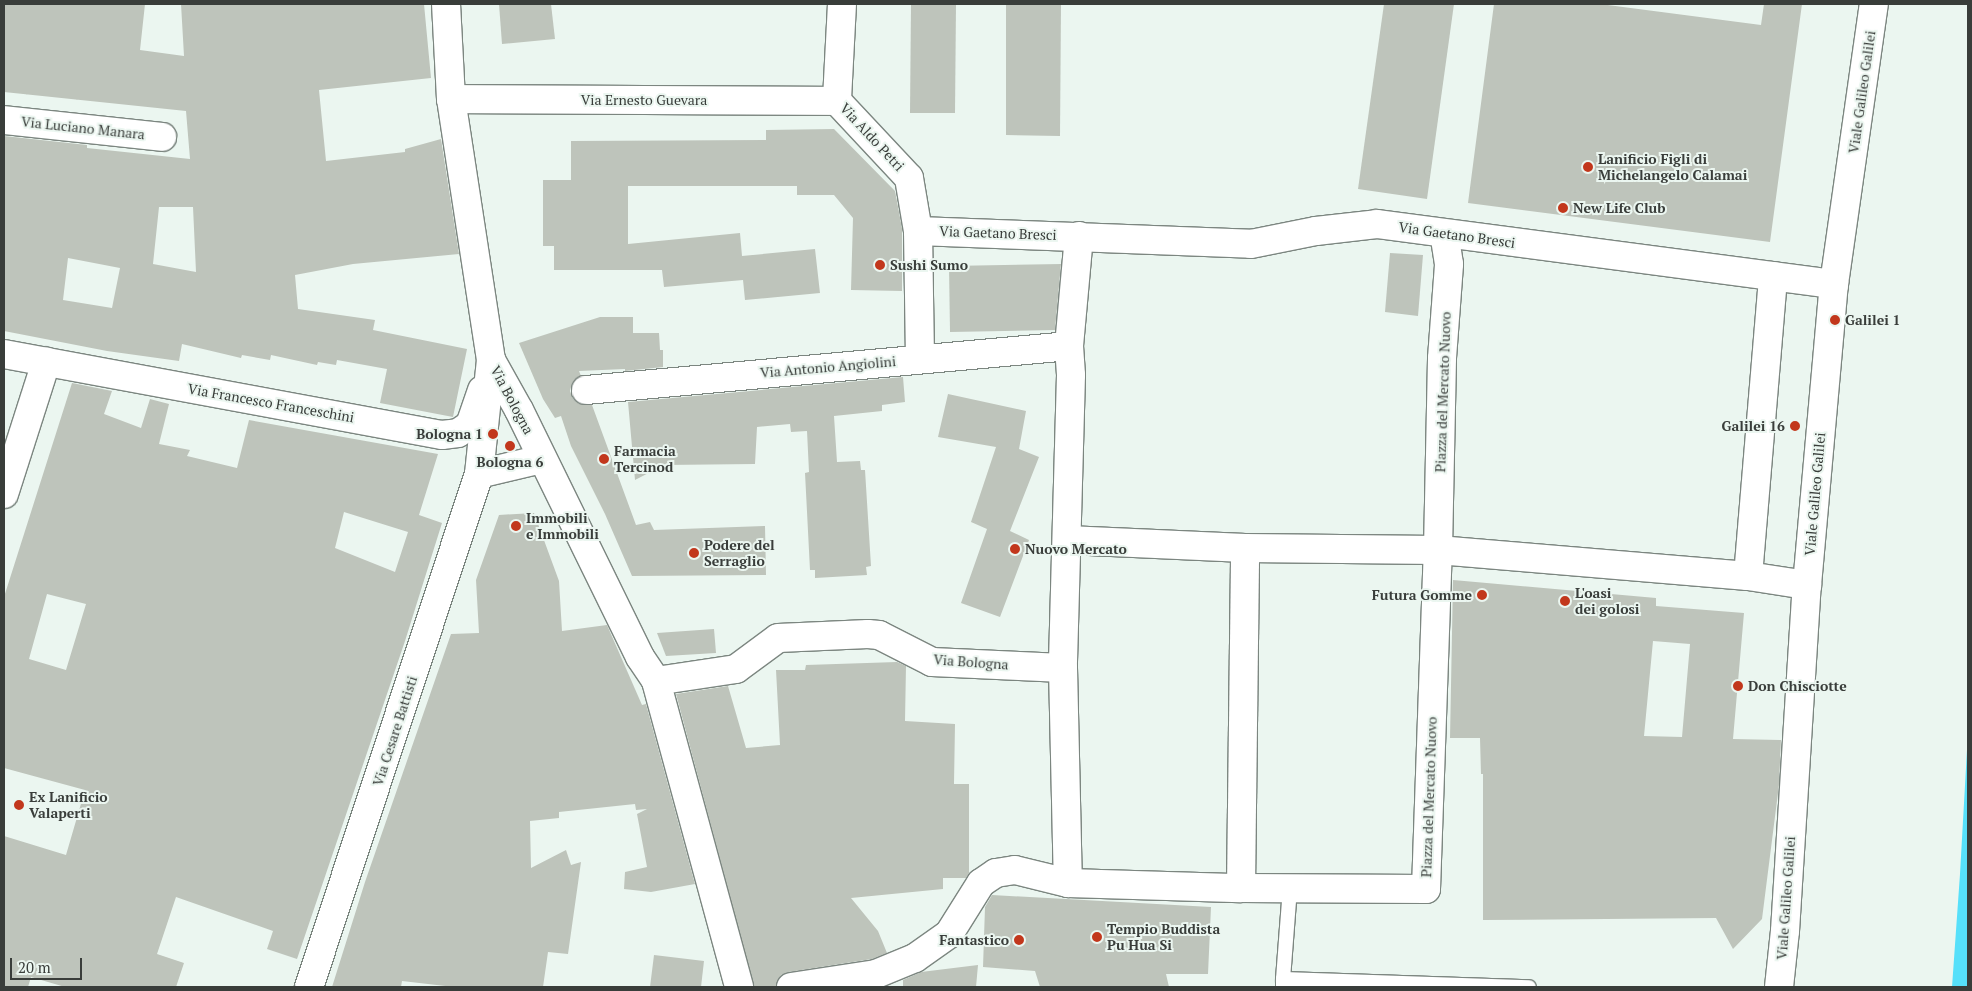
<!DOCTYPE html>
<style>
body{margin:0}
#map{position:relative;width:1972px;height:991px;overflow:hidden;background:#ebf6f0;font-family:"PT Serif",serif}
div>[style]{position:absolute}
.water>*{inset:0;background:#56e0fa}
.building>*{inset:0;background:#bec4bb}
.roads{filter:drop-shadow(1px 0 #7c8680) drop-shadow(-1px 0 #7c8680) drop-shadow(0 1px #7c8680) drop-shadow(0 -1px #7c8680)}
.lane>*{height:14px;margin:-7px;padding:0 7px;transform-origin:7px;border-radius:7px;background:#fff}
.street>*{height:28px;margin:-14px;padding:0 14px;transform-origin:14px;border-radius:14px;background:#fff}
.secondary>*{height:28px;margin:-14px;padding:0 14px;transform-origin:14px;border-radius:14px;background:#fff}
.dots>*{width:14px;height:14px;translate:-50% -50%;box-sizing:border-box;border:2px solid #ebf6f0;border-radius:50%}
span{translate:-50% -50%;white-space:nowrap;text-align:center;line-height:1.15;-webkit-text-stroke:4px #ebf6f0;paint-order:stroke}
.street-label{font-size:14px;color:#393d3a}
.poi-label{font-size:14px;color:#393d3a;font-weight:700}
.left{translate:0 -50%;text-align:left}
.right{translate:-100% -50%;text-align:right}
.frame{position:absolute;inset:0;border:5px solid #393d3a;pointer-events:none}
.scale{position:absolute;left:10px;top:958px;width:72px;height:22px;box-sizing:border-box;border:2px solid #393d3a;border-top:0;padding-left:6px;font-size:15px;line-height:18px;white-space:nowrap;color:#393d3a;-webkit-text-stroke:4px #ebf6f0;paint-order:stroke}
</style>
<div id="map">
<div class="water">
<i style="clip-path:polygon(1968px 732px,1968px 987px,1952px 987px,1960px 874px)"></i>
</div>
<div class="building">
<i style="clip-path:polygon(evenodd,4px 4px,145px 4px,140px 50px,184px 56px,181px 4px,424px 4px,431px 78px,319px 90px,326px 161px,405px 152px,405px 149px,441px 139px,459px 254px,353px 264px,295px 275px,298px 309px,375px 320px,373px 330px,467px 349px,453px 417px,380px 403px,387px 369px,337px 360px,336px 365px,318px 362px,317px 365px,271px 355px,270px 360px,242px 355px,241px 358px,182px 344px,179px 361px,107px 351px,4px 331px,4px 136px,87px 145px,87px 148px,190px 159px,186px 111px,4px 92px,4px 4px,159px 207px,193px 207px,196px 272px,153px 264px,159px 207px,4px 4px,68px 258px,120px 268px,112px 308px,63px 300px,68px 258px)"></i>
<i style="clip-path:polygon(499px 4px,551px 4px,555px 39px,502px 44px)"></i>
<i style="clip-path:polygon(911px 4px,956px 4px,955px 113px,910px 113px)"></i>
<i style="clip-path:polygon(1006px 4px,1061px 4px,1060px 136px,1006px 135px)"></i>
<i style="clip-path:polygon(1384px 4px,1454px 4px,1427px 199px,1358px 189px)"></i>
<i style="clip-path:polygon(1494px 4px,1600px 4px,1761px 25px,1764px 4px,1802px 4px,1770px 242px,1468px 203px)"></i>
<i style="clip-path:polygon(834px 129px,895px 191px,902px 228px,902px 291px,851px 290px,853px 218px,834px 195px,797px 195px,797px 186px,628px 186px,628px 244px,740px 233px,742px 256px,815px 249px,820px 293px,745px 300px,743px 280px,664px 287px,662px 270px,554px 270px,554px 246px,543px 246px,543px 180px,571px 180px,571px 141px,766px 140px,766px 130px)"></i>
<i style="clip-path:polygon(1390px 253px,1423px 255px,1418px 316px,1385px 312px)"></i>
<i style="clip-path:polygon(1061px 264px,1055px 330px,950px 332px,949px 266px)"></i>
<i style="clip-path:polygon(600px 317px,633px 317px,633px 333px,659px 333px,660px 350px,663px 350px,663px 367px,625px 371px,625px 369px,579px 371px,581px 376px,572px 383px,570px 391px,573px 399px,579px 404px,592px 405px,636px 525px,650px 522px,654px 530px,765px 526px,766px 575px,632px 576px,605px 514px,571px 446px,561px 416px,555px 418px,543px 399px,519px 343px)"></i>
<i style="clip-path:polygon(903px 377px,905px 402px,882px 405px,882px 411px,834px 416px,837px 462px,860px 461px,861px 470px,865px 470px,871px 566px,866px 567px,867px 575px,815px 578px,815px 570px,810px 570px,805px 473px,809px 472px,807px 431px,791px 432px,790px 424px,757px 427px,755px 464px,664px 465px,635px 480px,628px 402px)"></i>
<i style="clip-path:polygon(evenodd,72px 383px,112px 391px,104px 414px,141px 428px,150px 399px,169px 404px,159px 444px,190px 450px,187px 456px,237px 468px,249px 420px,438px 454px,419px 515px,442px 523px,405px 641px,297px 959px,267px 949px,273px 931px,176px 897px,157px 954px,184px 963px,176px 987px,65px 987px,31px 977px,28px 987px,4px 987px,4px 836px,66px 855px,85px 790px,4px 768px,4px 597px,72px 383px,344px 512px,408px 532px,395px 572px,335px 548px,344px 512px,72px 383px,47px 594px,86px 604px,66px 670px,29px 659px,47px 594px)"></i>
<i style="clip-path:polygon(948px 394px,1026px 411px,1019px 449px,1039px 457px,1010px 531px,1029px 540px,1000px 617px,961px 603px,987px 529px,971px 522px,996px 447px,938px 437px)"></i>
<i style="clip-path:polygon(534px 513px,559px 581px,562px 631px,607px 625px,642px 705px,646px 704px,695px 884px,651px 892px,624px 889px,625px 872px,647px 867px,637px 814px,647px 809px,636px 810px,635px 804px,559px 812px,559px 818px,530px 821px,531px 868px,566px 850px,571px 865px,581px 862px,568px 954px,548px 952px,543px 987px,454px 987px,402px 981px,401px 987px,332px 987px,365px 882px,451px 634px,479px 633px,476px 580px,499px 515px)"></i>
<i style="clip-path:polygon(evenodd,1453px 580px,1656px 598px,1656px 606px,1744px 613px,1733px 739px,1781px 740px,1779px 785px,1762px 919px,1733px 949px,1716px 918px,1483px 920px,1483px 774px,1481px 774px,1480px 738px,1450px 738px,1453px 580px,1653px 641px,1690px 644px,1682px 737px,1644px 736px,1653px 641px)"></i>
<i style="clip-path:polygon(714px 629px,716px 653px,666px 656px,657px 633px)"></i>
<i style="clip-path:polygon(897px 662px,906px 666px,905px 721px,955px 724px,954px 784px,969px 784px,969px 873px,966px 878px,943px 878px,943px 889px,851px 898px,878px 931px,887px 953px,872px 959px,789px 972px,781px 975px,776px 987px,754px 987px,676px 694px,728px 686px,746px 748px,780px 745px,776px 670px,805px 670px,806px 665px)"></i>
<i style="clip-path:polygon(992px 895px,1211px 907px,1208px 974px,1166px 974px,1169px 987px,1040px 987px,1035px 971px,983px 967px,985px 907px)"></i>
<i style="clip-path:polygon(654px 955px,704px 961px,701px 987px,650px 987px)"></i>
<i style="clip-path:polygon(978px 965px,976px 987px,903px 987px,903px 980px,921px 972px)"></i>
</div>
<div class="roads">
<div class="lane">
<i style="left:1283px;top:979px;width:92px;rotate:-85.6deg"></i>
<i style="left:1283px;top:987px;width:8px;rotate:-90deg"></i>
<i style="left:1283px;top:979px;width:246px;rotate:1.9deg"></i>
</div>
<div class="street">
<i style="left:842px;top:4px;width:97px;rotate:93deg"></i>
<i style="left:837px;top:101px;width:105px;rotate:46.9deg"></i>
<i style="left:909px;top:178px;width:54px;rotate:80.4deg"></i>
<i style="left:918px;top:231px;width:127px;rotate:89.1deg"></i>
<i style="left:451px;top:99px;width:386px;rotate:0.3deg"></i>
<i style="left:4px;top:120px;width:159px;rotate:6.1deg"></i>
<i style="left:918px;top:231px;width:333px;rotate:2.2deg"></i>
<i style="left:1251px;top:244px;width:66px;rotate:-11.3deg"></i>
<i style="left:1316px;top:231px;width:61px;rotate:-6.5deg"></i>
<i style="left:1377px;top:224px;width:461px;rotate:7.5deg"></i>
<i style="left:1079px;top:236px;width:110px;rotate:95.2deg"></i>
<i style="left:1069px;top:346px;width:29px;rotate:86deg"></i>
<i style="left:1071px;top:375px;width:293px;rotate:91.6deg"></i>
<i style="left:1063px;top:668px;width:215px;rotate:88.7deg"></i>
<i style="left:1068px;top:883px;width:173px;rotate:1.7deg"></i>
<i style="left:1241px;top:888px;width:185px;rotate:0.3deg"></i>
<i style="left:1426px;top:889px;width:339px;rotate:-88deg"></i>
<i style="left:1438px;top:550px;width:192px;rotate:-88.8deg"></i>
<i style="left:1442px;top:358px;width:94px;rotate:-85.7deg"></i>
<i style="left:1449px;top:264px;width:30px;rotate:-99deg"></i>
<i style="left:4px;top:354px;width:445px;rotate:10.5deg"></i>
<i style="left:442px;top:435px;width:16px;rotate:-7deg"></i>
<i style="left:458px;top:433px;width:14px;rotate:-34deg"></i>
<i style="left:470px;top:425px;width:37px;rotate:-71deg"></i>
<i style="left:491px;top:360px;width:57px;rotate:60.8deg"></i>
<i style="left:519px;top:410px;width:275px;rotate:63.9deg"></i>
<i style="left:640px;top:657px;width:29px;rotate:56deg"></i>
<i style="left:656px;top:681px;width:317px;rotate:74.8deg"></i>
<i style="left:586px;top:390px;width:485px;rotate:-5.2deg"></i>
<i style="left:479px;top:474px;width:65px;rotate:-13.4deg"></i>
<i style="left:4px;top:494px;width:139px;rotate:-72.3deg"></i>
<i style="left:1067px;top:540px;width:178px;rotate:2.6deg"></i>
<i style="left:1245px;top:548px;width:193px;rotate:0.6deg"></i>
<i style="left:1438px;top:550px;width:311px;rotate:4.8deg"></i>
<i style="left:1748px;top:576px;width:60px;rotate:8.7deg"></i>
<i style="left:1748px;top:576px;width:301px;rotate:-85.2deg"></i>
<i style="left:656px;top:681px;width:81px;rotate:-8.5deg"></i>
<i style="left:736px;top:669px;width:52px;rotate:-36.4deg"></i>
<i style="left:778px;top:638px;width:90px;rotate:-2.5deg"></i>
<i style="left:868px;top:634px;width:11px;rotate:5deg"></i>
<i style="left:879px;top:635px;width:59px;rotate:27deg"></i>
<i style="left:932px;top:662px;width:131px;rotate:2.6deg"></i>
<i style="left:1241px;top:888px;width:340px;rotate:-89.3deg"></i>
<i style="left:791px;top:987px;width:86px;rotate:-8.7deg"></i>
<i style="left:876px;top:974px;width:42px;rotate:-22.3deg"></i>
<i style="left:915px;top:958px;width:42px;rotate:-35.2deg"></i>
<i style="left:949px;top:934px;width:60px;rotate:-57.9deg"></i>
<i style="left:981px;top:883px;width:18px;rotate:-34deg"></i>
<i style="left:996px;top:873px;width:19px;rotate:-9deg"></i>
<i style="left:1015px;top:870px;width:55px;rotate:13.8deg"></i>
</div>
<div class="secondary">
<i style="left:309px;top:987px;width:540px;rotate:-71.67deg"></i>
<i style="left:479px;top:474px;width:115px;rotate:-84deg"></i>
<i style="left:491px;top:360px;width:264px;rotate:-98.7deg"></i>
<i style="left:451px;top:99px;width:95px;rotate:-93deg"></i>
<i style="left:1779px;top:987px;width:56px;rotate:-83.9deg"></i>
<i style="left:1785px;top:931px;width:347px;rotate:-86.4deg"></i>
<i style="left:1807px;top:585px;width:302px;rotate:-84.9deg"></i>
<i style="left:1834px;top:284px;width:283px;rotate:-81.9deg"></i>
</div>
</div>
<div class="dots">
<i style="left:1588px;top:167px;background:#c2371c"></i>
<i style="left:1563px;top:208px;background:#c2371c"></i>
<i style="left:880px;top:265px;background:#c2371c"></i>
<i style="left:1835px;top:320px;background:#c2371c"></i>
<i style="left:1795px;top:426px;background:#c2371c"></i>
<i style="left:493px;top:434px;background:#c2371c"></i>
<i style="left:510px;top:446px;background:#c2371c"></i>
<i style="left:604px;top:459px;background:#c2371c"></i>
<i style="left:516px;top:526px;background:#c2371c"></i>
<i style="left:1015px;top:549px;background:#c2371c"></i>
<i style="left:694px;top:553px;background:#c2371c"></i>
<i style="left:1482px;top:595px;background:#c2371c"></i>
<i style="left:1565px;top:601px;background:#c2371c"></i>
<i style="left:1738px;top:686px;background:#c2371c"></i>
<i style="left:19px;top:805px;background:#c2371c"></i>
<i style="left:1097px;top:937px;background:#c2371c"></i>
<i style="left:1019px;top:940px;background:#c2371c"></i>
</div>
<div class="street-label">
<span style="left:1862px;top:92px;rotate:-82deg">Viale Galileo Galilei</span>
<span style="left:644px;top:100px">Via Ernesto Guevara</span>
<span style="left:83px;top:128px;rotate:6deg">Via Luciano Manara</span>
<span style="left:872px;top:137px;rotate:47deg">Via Aldo Petri</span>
<span style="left:998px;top:233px;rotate:2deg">Via Gaetano Bresci</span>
<span style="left:1457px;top:235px;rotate:8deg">Via Gaetano Bresci</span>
<span style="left:828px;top:367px;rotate:-5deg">Via Antonio Angiolini</span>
<span style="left:1443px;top:392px;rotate:-88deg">Piazza del Mercato Nuovo</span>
<span style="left:512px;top:400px;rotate:62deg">Via Bologna</span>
<span style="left:271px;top:403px;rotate:10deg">Via Francesco Franceschini</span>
<span style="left:1815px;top:494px;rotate:-85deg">Viale Galileo Galilei</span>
<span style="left:971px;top:662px;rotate:4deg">Via Bologna</span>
<span style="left:395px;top:731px;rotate:-72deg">Via Cesare Battisti</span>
<span style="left:1429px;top:797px;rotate:-88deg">Piazza del Mercato Nuovo</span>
<span style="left:1786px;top:898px;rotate:-86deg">Viale Galileo Galilei</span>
</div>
<div class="poi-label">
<span class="left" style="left:1598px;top:167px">Lanificio Figli di<br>Michelangelo Calamai</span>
<span class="left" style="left:1573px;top:208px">New Life Club</span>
<span class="left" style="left:890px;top:265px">Sushi Sumo</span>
<span class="left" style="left:1845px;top:320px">Galilei 1</span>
<span class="right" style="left:1785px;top:426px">Galilei 16</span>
<span class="right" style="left:483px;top:434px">Bologna 1</span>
<span class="left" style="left:614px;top:459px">Farmacia<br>Tercinod</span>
<span style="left:510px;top:462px">Bologna 6</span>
<span class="left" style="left:526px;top:526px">Immobili<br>e Immobili</span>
<span class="left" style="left:704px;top:553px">Podere del<br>Serraglio</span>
<span class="left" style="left:1025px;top:549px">Nuovo Mercato</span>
<span class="left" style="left:1575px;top:601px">L'oasi<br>dei golosi</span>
<span class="right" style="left:1472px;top:595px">Futura Gomme</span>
<span class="left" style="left:1748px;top:686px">Don Chisciotte</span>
<span class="left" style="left:29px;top:805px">Ex Lanificio<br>Valaperti</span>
<span class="left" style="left:1107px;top:937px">Tempio Buddista<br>Pu Hua Si</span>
<span class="right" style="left:1009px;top:940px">Fantastico</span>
</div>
<div class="frame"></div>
<div class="scale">20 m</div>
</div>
